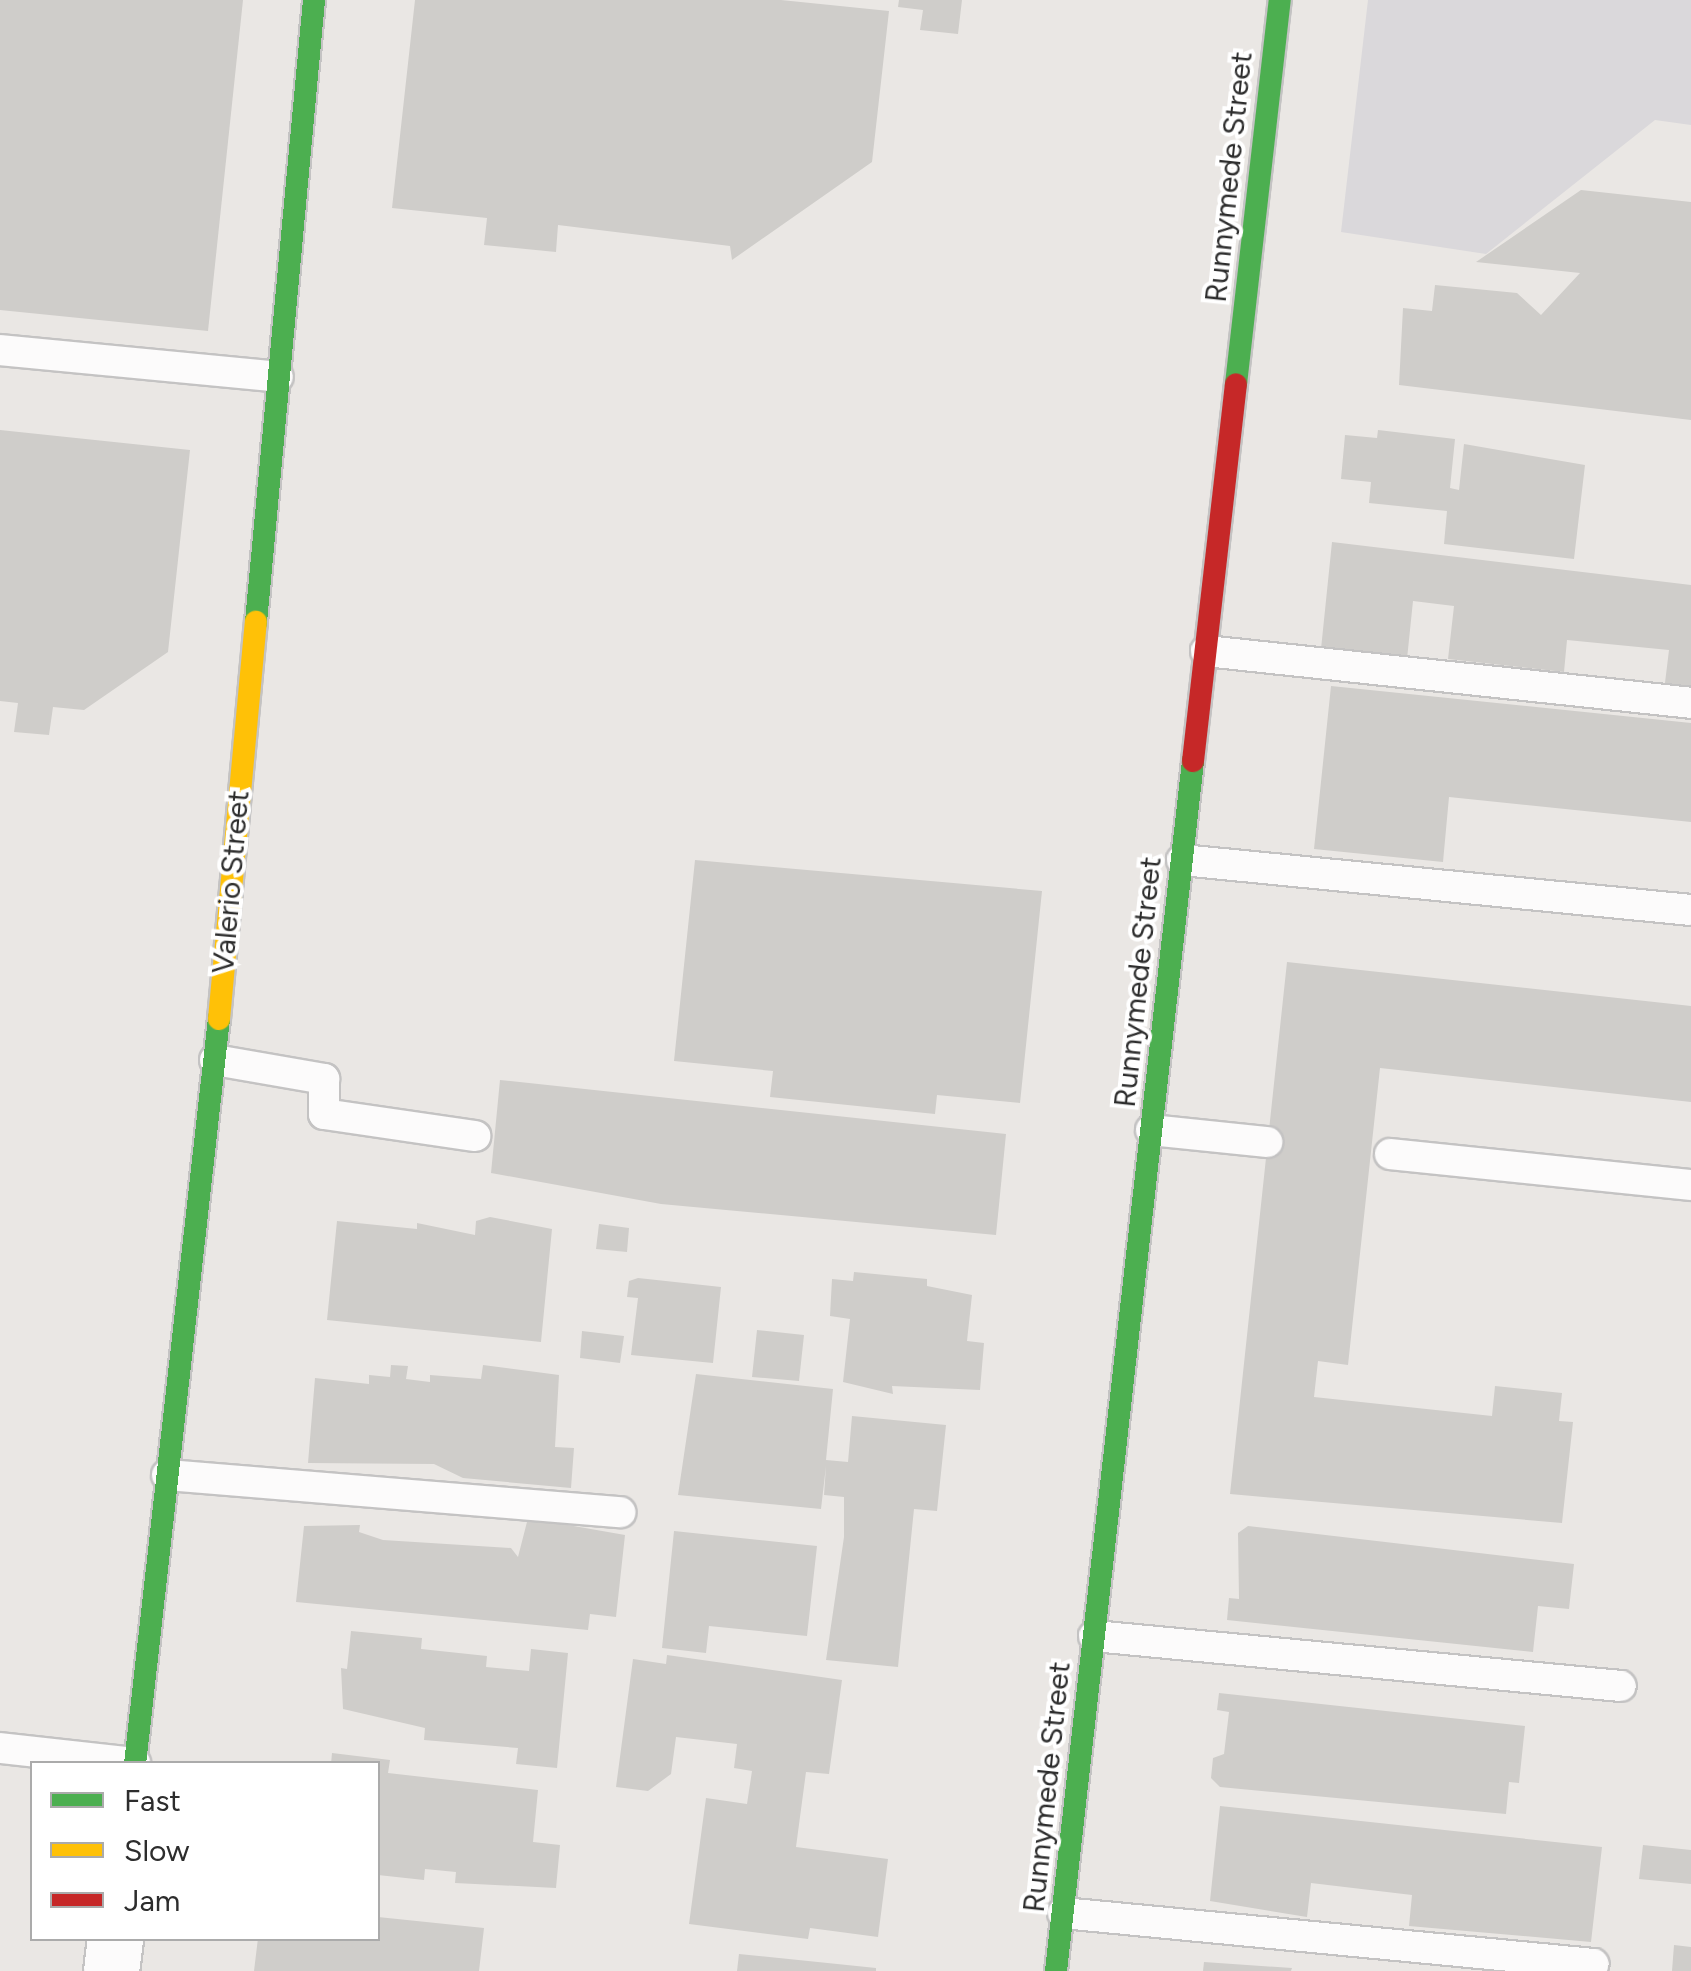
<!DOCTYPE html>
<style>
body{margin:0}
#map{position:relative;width:1691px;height:1971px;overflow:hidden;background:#eae7e4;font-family:Figtree,sans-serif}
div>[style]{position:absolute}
.industrial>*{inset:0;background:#dad8db}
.building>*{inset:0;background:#cfcdca}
.roads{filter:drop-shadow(2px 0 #c4c3c3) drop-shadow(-2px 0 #c4c3c3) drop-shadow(0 2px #c4c3c3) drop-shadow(0 -2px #c4c3c3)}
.lane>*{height:30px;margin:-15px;padding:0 15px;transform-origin:15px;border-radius:15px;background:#fcfbfb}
.street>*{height:55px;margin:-27.5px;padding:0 27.5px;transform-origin:27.5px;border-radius:27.5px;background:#fcfbfb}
.fast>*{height:22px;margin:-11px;padding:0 11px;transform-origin:11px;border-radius:11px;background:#4caf50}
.slow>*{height:22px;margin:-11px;padding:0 11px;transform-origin:11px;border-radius:11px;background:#ffc107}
.jam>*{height:22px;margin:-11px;padding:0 11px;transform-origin:11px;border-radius:11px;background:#c62828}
span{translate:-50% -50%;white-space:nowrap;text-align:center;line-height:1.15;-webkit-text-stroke:8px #fff;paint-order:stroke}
.street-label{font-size:30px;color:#2d2d2d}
.legend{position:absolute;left:30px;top:1761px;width:350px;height:180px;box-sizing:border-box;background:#fff;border:2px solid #ababab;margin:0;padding:12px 18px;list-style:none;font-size:30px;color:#2d2d2d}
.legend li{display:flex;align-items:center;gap:20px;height:50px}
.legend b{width:50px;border:2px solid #ababab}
</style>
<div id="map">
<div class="industrial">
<i style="clip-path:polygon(1368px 0,1691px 0,1691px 125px,1655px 120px,1486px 254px,1341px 232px)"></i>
</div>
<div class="building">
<i style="clip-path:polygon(0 0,243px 0,208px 331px,0 310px)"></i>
<i style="clip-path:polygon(415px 0,781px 0,889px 11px,872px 162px,732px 260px,730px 246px,558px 225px,556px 252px,484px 245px,487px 218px,392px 208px)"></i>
<i style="clip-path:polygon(899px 0,962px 0,958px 34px,920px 30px,923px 10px,898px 7px)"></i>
<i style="clip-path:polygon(1581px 190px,1691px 202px,1691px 420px,1399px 385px,1403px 308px,1432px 311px,1435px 285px,1517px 293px,1541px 315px,1580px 273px,1476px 262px)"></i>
<i style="clip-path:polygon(0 430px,190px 450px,168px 652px,84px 710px,53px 707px,49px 735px,14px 732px,18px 703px,0 701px)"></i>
<i style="clip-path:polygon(1378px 430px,1455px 439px,1450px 488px,1459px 490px,1464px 444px,1585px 465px,1574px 559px,1444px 544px,1447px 511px,1369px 503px,1371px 482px,1341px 479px,1345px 435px,1377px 438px)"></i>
<i style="clip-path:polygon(1332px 542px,1691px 585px,1691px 694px,1664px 691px,1669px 650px,1567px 640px,1564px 672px,1448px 659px,1454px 606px,1413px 601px,1407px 659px,1321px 649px)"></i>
<i style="clip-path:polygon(1331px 686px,1691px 723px,1691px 822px,1449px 797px,1443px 862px,1314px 849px)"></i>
<i style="clip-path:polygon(695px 860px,1042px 891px,1020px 1103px,937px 1095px,935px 1114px,770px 1097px,773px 1071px,674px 1061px)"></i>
<i style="clip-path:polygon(1287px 962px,1691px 1006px,1691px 1102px,1380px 1068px,1348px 1365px,1318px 1361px,1314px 1397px,1492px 1416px,1495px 1386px,1562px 1393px,1559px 1421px,1573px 1422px,1562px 1523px,1230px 1494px)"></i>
<i style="clip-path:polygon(500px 1080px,1006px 1134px,996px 1235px,661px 1204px,491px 1173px)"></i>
<i style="clip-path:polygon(490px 1217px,552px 1229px,541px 1342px,327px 1320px,337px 1221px,417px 1229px,417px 1223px,475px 1235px,476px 1221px)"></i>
<i style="clip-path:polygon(599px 1224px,629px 1228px,627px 1252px,596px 1249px)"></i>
<i style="clip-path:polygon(854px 1272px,927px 1279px,927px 1286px,972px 1295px,967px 1341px,984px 1343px,980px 1390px,892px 1386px,893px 1394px,843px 1382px,850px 1319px,830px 1316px,832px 1279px,853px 1281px)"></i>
<i style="clip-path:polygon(638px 1278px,721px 1287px,713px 1363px,631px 1355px,638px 1298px,627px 1297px,629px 1281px)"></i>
<i style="clip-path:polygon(757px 1330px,804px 1335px,799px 1381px,752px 1377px)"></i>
<i style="clip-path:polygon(582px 1331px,624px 1336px,620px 1363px,580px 1358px)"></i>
<i style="clip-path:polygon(391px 1365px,408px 1366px,406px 1379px,430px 1382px,430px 1375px,481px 1379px,483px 1365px,559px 1375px,555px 1447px,574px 1448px,571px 1488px,463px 1478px,434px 1464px,308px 1463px,315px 1378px,369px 1384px,369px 1375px,390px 1377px)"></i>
<i style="clip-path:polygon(696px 1374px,833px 1389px,826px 1460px,848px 1462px,852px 1416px,946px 1425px,937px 1511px,914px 1509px,898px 1667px,826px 1660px,844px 1537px,844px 1497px,824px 1495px,826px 1466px,821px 1509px,678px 1495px)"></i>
<i style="clip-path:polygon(528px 1518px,625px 1535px,616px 1617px,590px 1614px,588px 1630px,296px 1602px,304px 1526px,360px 1525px,359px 1532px,383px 1540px,511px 1548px,518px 1557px)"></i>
<i style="clip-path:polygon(1248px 1526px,1574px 1564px,1569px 1609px,1538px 1606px,1533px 1652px,1227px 1620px,1229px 1598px,1239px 1599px,1238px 1533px)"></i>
<i style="clip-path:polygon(674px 1531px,817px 1546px,807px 1636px,709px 1626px,706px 1653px,662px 1648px)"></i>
<i style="clip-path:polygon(351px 1631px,422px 1638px,421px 1649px,487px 1656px,486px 1667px,529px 1671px,531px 1649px,568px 1653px,557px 1768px,516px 1764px,518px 1748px,424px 1740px,425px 1728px,343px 1709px,341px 1668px,347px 1669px)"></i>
<i style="clip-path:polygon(667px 1655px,842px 1680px,829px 1774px,806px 1772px,796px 1847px,888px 1859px,878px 1937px,810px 1928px,808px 1939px,689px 1924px,706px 1798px,747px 1804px,752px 1771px,734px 1768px,737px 1744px,676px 1737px,671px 1774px,648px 1791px,616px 1787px,633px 1659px,666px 1664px)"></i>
<i style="clip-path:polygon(1219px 1693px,1525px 1726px,1519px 1783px,1509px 1782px,1506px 1814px,1220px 1787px,1211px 1778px,1213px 1758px,1224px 1754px,1229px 1712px,1217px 1710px)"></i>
<i style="clip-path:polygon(332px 1753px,390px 1760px,388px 1773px,538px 1790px,533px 1842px,560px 1845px,556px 1888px,455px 1883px,456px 1872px,425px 1869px,424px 1880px,378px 1875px,378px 1764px,331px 1764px)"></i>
<i style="clip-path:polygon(1220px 1806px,1602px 1847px,1591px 1942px,1409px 1926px,1412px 1895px,1311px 1883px,1307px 1917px,1210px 1901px)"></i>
<i style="clip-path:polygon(1643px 1845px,1691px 1850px,1691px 1884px,1639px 1879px)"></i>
<i style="clip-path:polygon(378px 1917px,484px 1928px,479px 1971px,254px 1971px,258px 1938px,378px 1938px)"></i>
<i style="clip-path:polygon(1674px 1945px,1691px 1947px,1691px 1971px,1672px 1971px)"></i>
<i style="clip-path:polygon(739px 1954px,876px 1968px,876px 1971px,737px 1971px)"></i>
<i style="clip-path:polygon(1204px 1962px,1292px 1968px,1291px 1971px,1203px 1971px)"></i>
</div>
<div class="roads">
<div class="lane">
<i style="left:0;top:350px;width:279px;rotate:5.5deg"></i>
<i style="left:1206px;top:651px;width:488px;rotate:6.1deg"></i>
<i style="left:1182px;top:860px;width:511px;rotate:5.61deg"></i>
<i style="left:215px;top:1060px;width:111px;rotate:9.9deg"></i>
<i style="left:324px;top:1079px;width:35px;rotate:90deg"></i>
<i style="left:324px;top:1114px;width:153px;rotate:8.3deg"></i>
<i style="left:1151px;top:1130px;width:117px;rotate:5.9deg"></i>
<i style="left:1390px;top:1154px;width:303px;rotate:5.9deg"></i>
<i style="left:167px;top:1475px;width:455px;rotate:4.7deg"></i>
<i style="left:1094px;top:1636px;width:529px;rotate:5.42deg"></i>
<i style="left:0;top:1748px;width:136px;rotate:6.3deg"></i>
<i style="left:1063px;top:1913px;width:533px;rotate:5.49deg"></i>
</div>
<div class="street">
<i style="left:111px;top:1971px;width:33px;rotate:-83deg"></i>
</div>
<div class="fast">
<i style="left:1236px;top:384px;width:387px;rotate:-83.5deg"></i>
<i style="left:256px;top:622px;width:625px;rotate:-84.67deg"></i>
<i style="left:135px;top:1764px;width:750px;rotate:-83.57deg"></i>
<i style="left:1056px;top:1971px;width:1218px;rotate:-83.54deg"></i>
</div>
<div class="slow">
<i style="left:219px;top:1019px;width:399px;rotate:-84.7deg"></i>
</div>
<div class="jam">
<i style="left:1193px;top:761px;width:379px;rotate:-83.5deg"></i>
</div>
</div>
<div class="street-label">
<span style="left:1229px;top:177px;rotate:-84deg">Runnymede Street</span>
<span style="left:231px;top:882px;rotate:-85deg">Valerio Street</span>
<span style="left:1138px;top:982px;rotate:-84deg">Runnymede Street</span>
<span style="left:1047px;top:1787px;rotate:-84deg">Runnymede Street</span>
</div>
<ul class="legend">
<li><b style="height:12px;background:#4caf50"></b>Fast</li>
<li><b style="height:12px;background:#ffc107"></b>Slow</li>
<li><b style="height:12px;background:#c62828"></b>Jam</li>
</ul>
</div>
